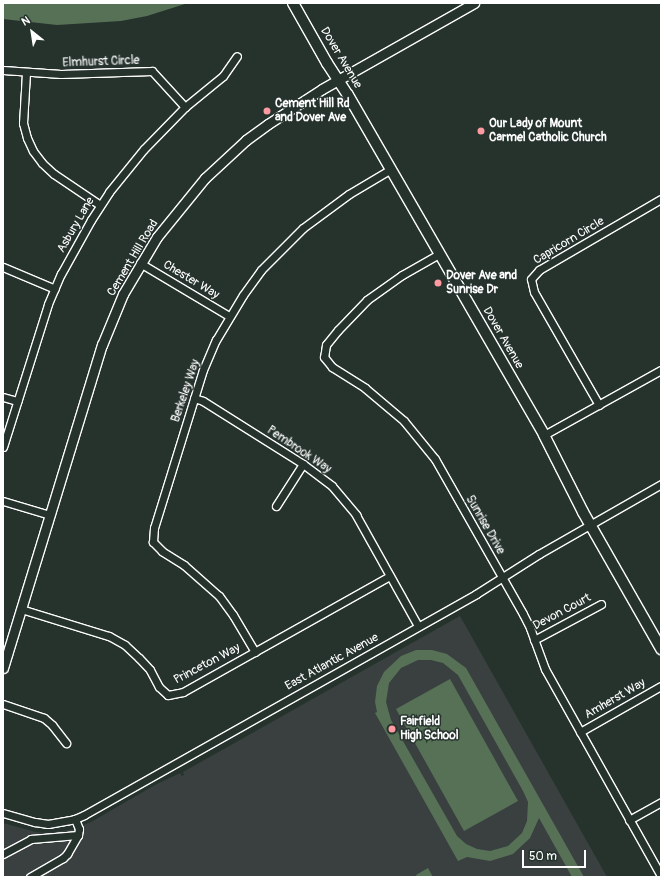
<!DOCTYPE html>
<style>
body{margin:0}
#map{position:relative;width:664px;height:880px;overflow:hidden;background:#26332d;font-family:Pangolin,sans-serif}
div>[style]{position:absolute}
.built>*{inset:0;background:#39403f}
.green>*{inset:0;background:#577157}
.stream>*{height:2.5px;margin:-1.25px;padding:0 1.25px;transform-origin:1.25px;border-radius:1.25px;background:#49666f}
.roads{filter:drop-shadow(1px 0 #fff) drop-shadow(-1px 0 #fff) drop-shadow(0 1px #fff) drop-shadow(0 -1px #fff)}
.minor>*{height:7px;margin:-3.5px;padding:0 3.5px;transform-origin:3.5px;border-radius:3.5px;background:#26332d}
.tertiary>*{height:9px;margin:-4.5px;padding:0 4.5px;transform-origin:4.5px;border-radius:4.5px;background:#26332d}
.secondary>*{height:10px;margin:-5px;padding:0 5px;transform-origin:5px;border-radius:5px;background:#26332d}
.dots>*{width:11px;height:11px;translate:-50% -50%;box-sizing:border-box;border:2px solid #26332d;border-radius:50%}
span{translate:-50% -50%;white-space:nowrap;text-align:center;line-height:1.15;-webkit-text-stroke:3px #26332d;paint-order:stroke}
.street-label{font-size:12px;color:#fff}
.poi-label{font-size:12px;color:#fff;font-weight:700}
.left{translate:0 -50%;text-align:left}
.frame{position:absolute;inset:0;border:4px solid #fff;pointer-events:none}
.north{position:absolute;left:12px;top:12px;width:40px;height:40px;-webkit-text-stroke:3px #26332d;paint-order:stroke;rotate:330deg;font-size:11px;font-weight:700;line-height:16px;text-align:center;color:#fff}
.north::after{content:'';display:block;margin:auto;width:14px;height:18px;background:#fff;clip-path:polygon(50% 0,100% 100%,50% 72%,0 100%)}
.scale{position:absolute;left:522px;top:850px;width:64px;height:18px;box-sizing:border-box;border:2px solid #fff;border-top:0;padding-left:5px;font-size:12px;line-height:14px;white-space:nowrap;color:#fff;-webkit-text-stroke:3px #26332d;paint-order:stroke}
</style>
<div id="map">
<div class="built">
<i style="clip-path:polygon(460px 616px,607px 877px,3px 877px,3px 823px,36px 832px,48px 833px,74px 829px,91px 822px,155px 785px,180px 773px,182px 776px,184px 775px,183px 772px)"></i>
</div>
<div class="green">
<i style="clip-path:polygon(3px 3px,188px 3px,147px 16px,121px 21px,57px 25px,3px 19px)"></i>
<i style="clip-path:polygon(evenodd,416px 650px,432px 650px,447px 654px,466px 668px,584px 877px,572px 877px,539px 818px,530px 838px,513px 854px,490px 861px,467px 857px,458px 861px,375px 713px,377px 712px,375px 702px,377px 686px,384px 672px,401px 656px,416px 650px,418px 660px,431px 660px,443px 663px,458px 675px,523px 791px,528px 802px,527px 821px,522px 833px,508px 846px,490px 851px,477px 849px,466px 844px,457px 836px,391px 720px,386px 702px,389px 683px,401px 668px,418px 660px)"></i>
<i style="clip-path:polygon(450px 679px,518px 801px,464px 831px,396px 709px)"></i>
<i style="clip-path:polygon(428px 868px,433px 877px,417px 877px,416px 875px)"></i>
</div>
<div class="stream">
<i style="left:36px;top:3px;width:62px"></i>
</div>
<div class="roads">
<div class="minor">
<i style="left:3px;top:70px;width:58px;rotate:3.9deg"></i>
<i style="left:61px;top:74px;width:91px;rotate:-1.9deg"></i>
<i style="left:152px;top:71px;width:49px;rotate:47.5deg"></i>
<i style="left:26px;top:73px;width:50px;rotate:93.4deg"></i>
<i style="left:23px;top:123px;width:16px;rotate:75deg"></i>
<i style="left:27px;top:138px;width:14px;rotate:65deg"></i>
<i style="left:33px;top:151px;width:15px;rotate:53deg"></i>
<i style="left:42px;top:163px;width:16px;rotate:43deg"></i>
<i style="left:54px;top:174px;width:55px;rotate:34deg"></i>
<i style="left:439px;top:254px;width:43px;rotate:150.4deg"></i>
<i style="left:402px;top:275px;width:43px;rotate:144.5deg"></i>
<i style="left:367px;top:300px;width:42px;rotate:134deg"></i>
<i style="left:338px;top:330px;width:19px;rotate:129deg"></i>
<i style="left:326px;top:345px;width:12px;rotate:99deg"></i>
<i style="left:324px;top:357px;width:13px;rotate:51deg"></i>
<i style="left:332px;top:367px;width:39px;rotate:32deg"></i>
<i style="left:365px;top:388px;width:51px;rotate:40.2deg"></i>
<i style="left:404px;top:421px;width:49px;rotate:50.8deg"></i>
<i style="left:435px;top:459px;width:178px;rotate:60.4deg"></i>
<i style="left:523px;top:614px;width:16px;rotate:63deg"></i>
<i style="left:530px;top:628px;width:44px;rotate:69.9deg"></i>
<i style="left:545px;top:669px;width:237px;rotate:60.7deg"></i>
<i style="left:140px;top:263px;width:104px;rotate:30.8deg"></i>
<i style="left:3px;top:267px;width:56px;rotate:22.9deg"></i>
<i style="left:3px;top:397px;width:15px;rotate:16deg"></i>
<i style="left:194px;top:398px;width:9px;rotate:18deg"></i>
<i style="left:203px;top:401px;width:118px;rotate:32.2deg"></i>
<i style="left:303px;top:464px;width:36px;rotate:37deg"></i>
<i style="left:332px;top:486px;width:38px;rotate:50deg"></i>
<i style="left:356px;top:515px;width:127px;rotate:60.8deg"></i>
<i style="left:599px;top:405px;width:130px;rotate:-119.9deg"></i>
<i style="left:534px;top:292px;width:13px;rotate:-103deg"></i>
<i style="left:531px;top:279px;width:12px;rotate:-48deg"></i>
<i style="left:539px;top:270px;width:141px;rotate:-30.2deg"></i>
<i style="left:544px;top:435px;width:134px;rotate:-29.1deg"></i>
<i style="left:3px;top:447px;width:150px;rotate:-72.5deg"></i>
<i style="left:48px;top:304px;width:33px;rotate:-67deg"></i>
<i style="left:61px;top:274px;width:62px;rotate:-60.9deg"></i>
<i style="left:91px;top:220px;width:33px;rotate:-57deg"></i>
<i style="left:109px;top:192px;width:55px;rotate:-50.9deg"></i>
<i style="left:144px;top:149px;width:59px;rotate:-45.7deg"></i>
<i style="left:185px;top:107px;width:49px;rotate:-39.2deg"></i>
<i style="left:223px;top:76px;width:24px;rotate:-55deg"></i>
<i style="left:3px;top:501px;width:49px;rotate:16.6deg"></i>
<i style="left:276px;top:506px;width:50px;rotate:-57.3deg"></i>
<i style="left:21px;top:609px;width:92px;rotate:17.1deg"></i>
<i style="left:109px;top:636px;width:18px;rotate:29deg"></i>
<i style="left:125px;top:645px;width:19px;rotate:43deg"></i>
<i style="left:139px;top:658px;width:16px;rotate:47deg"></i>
<i style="left:150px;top:670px;width:19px;rotate:62deg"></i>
<i style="left:159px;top:687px;width:12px;rotate:42deg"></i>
<i style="left:168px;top:695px;width:15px;rotate:-11deg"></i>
<i style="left:183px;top:692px;width:237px;rotate:-29.3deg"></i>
<i style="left:534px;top:640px;width:76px;rotate:-28.2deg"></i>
<i style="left:255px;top:652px;width:43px;rotate:-120.7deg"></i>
<i style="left:233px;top:615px;width:24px;rotate:-126deg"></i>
<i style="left:219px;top:596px;width:47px;rotate:-138.5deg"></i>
<i style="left:184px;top:565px;width:26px;rotate:-148deg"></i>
<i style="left:162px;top:551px;width:13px;rotate:-135deg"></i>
<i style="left:153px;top:542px;width:14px;rotate:-86deg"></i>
<i style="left:154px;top:528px;width:165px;rotate:-72.8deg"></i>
<i style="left:203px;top:370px;width:33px;rotate:-67deg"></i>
<i style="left:216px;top:340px;width:52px;rotate:-59deg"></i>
<i style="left:243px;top:295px;width:31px;rotate:-54deg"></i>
<i style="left:261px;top:270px;width:59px;rotate:-45deg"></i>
<i style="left:303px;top:228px;width:57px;rotate:-36.5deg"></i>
<i style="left:349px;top:194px;width:49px;rotate:-30.8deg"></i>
<i style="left:3px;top:704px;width:43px;rotate:18.9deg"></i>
<i style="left:44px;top:718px;width:11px;rotate:41deg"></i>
<i style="left:52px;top:725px;width:23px;rotate:52deg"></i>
<i style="left:580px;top:732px;width:93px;rotate:-29.6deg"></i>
<i style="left:3px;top:813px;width:33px;rotate:16deg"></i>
<i style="left:35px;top:822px;width:13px;rotate:9deg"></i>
<i style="left:48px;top:824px;width:27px;rotate:-10deg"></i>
<i style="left:75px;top:819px;width:10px;rotate:-24deg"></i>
<i style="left:84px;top:815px;width:450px;rotate:-29.4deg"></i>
<i style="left:476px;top:594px;width:75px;rotate:-32.4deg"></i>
<i style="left:539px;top:554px;width:141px;rotate:-29.8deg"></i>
<i style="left:629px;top:820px;width:37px;rotate:-29deg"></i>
<i style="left:3px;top:854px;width:32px;rotate:-28deg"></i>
<i style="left:31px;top:839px;width:47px;rotate:-4.9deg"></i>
<i style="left:30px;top:877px;width:38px;rotate:-30deg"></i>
<i style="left:63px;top:858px;width:6px;rotate:-45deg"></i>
<i style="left:67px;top:854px;width:22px;rotate:-60deg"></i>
<i style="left:78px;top:835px;width:6px;rotate:-81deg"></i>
<i style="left:79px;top:829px;width:11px;rotate:-112deg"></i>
</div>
<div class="tertiary">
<i style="left:3px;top:668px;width:338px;rotate:-73deg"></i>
<i style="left:102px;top:345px;width:55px;rotate:-67.6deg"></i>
<i style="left:123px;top:294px;width:66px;rotate:-59.2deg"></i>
<i style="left:157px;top:237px;width:76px;rotate:-50.9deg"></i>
<i style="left:205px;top:178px;width:56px;rotate:-42.8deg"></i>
<i style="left:246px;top:140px;width:27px;rotate:-36deg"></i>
<i style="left:268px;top:124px;width:64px;rotate:-32.9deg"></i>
<i style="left:322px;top:89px;width:175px;rotate:-29.5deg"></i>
</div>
<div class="secondary">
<i style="left:293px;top:3px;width:69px;rotate:60.5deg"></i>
<i style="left:327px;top:63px;width:38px;rotate:57deg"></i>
<i style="left:348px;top:95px;width:392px;rotate:60deg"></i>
<i style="left:544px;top:435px;width:86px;rotate:63.1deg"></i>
<i style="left:583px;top:512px;width:158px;rotate:60.3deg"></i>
</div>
</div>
<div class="dots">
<i style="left:267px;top:111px;background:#ff9aa2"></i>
<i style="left:481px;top:131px;background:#ff9aa2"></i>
<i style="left:438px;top:283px;background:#ff9aa2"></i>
<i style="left:392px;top:729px;background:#ff9aa2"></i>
</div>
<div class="street-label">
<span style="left:341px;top:58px;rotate:59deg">Dover Avenue</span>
<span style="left:101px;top:62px;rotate:-2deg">Elmhurst Circle</span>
<span style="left:76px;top:225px;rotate:-60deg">Asbury Lane</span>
<span style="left:569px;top:241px;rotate:-31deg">Capricorn Circle</span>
<span style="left:133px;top:258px;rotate:-59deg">Cement Hill Road</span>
<span style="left:191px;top:280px;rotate:31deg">Chester Way</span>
<span style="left:503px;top:338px;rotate:60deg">Dover Avenue</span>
<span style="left:186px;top:391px;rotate:-71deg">Berkeley Way</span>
<span style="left:299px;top:450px;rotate:34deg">Pembrook Way</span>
<span style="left:485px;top:525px;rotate:60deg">Sunrise Drive</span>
<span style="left:562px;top:612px;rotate:-28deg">Devon Court</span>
<span style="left:332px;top:662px;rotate:-29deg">East Atlantic Avenue</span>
<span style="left:207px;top:664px;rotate:-28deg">Princeton Way</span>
<span style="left:615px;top:699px;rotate:-30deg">Amherst Way</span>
</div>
<div class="poi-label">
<span class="left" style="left:275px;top:111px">Cement Hill Rd<br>and Dover Ave</span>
<span class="left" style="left:489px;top:131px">Our Lady of Mount<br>Carmel Catholic Church</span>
<span class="left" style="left:446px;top:283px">Dover Ave and<br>Sunrise Dr</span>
<span class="left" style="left:400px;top:729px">Fairfield<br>High School</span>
</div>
<div class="frame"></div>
<div class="north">N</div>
<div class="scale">50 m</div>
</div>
